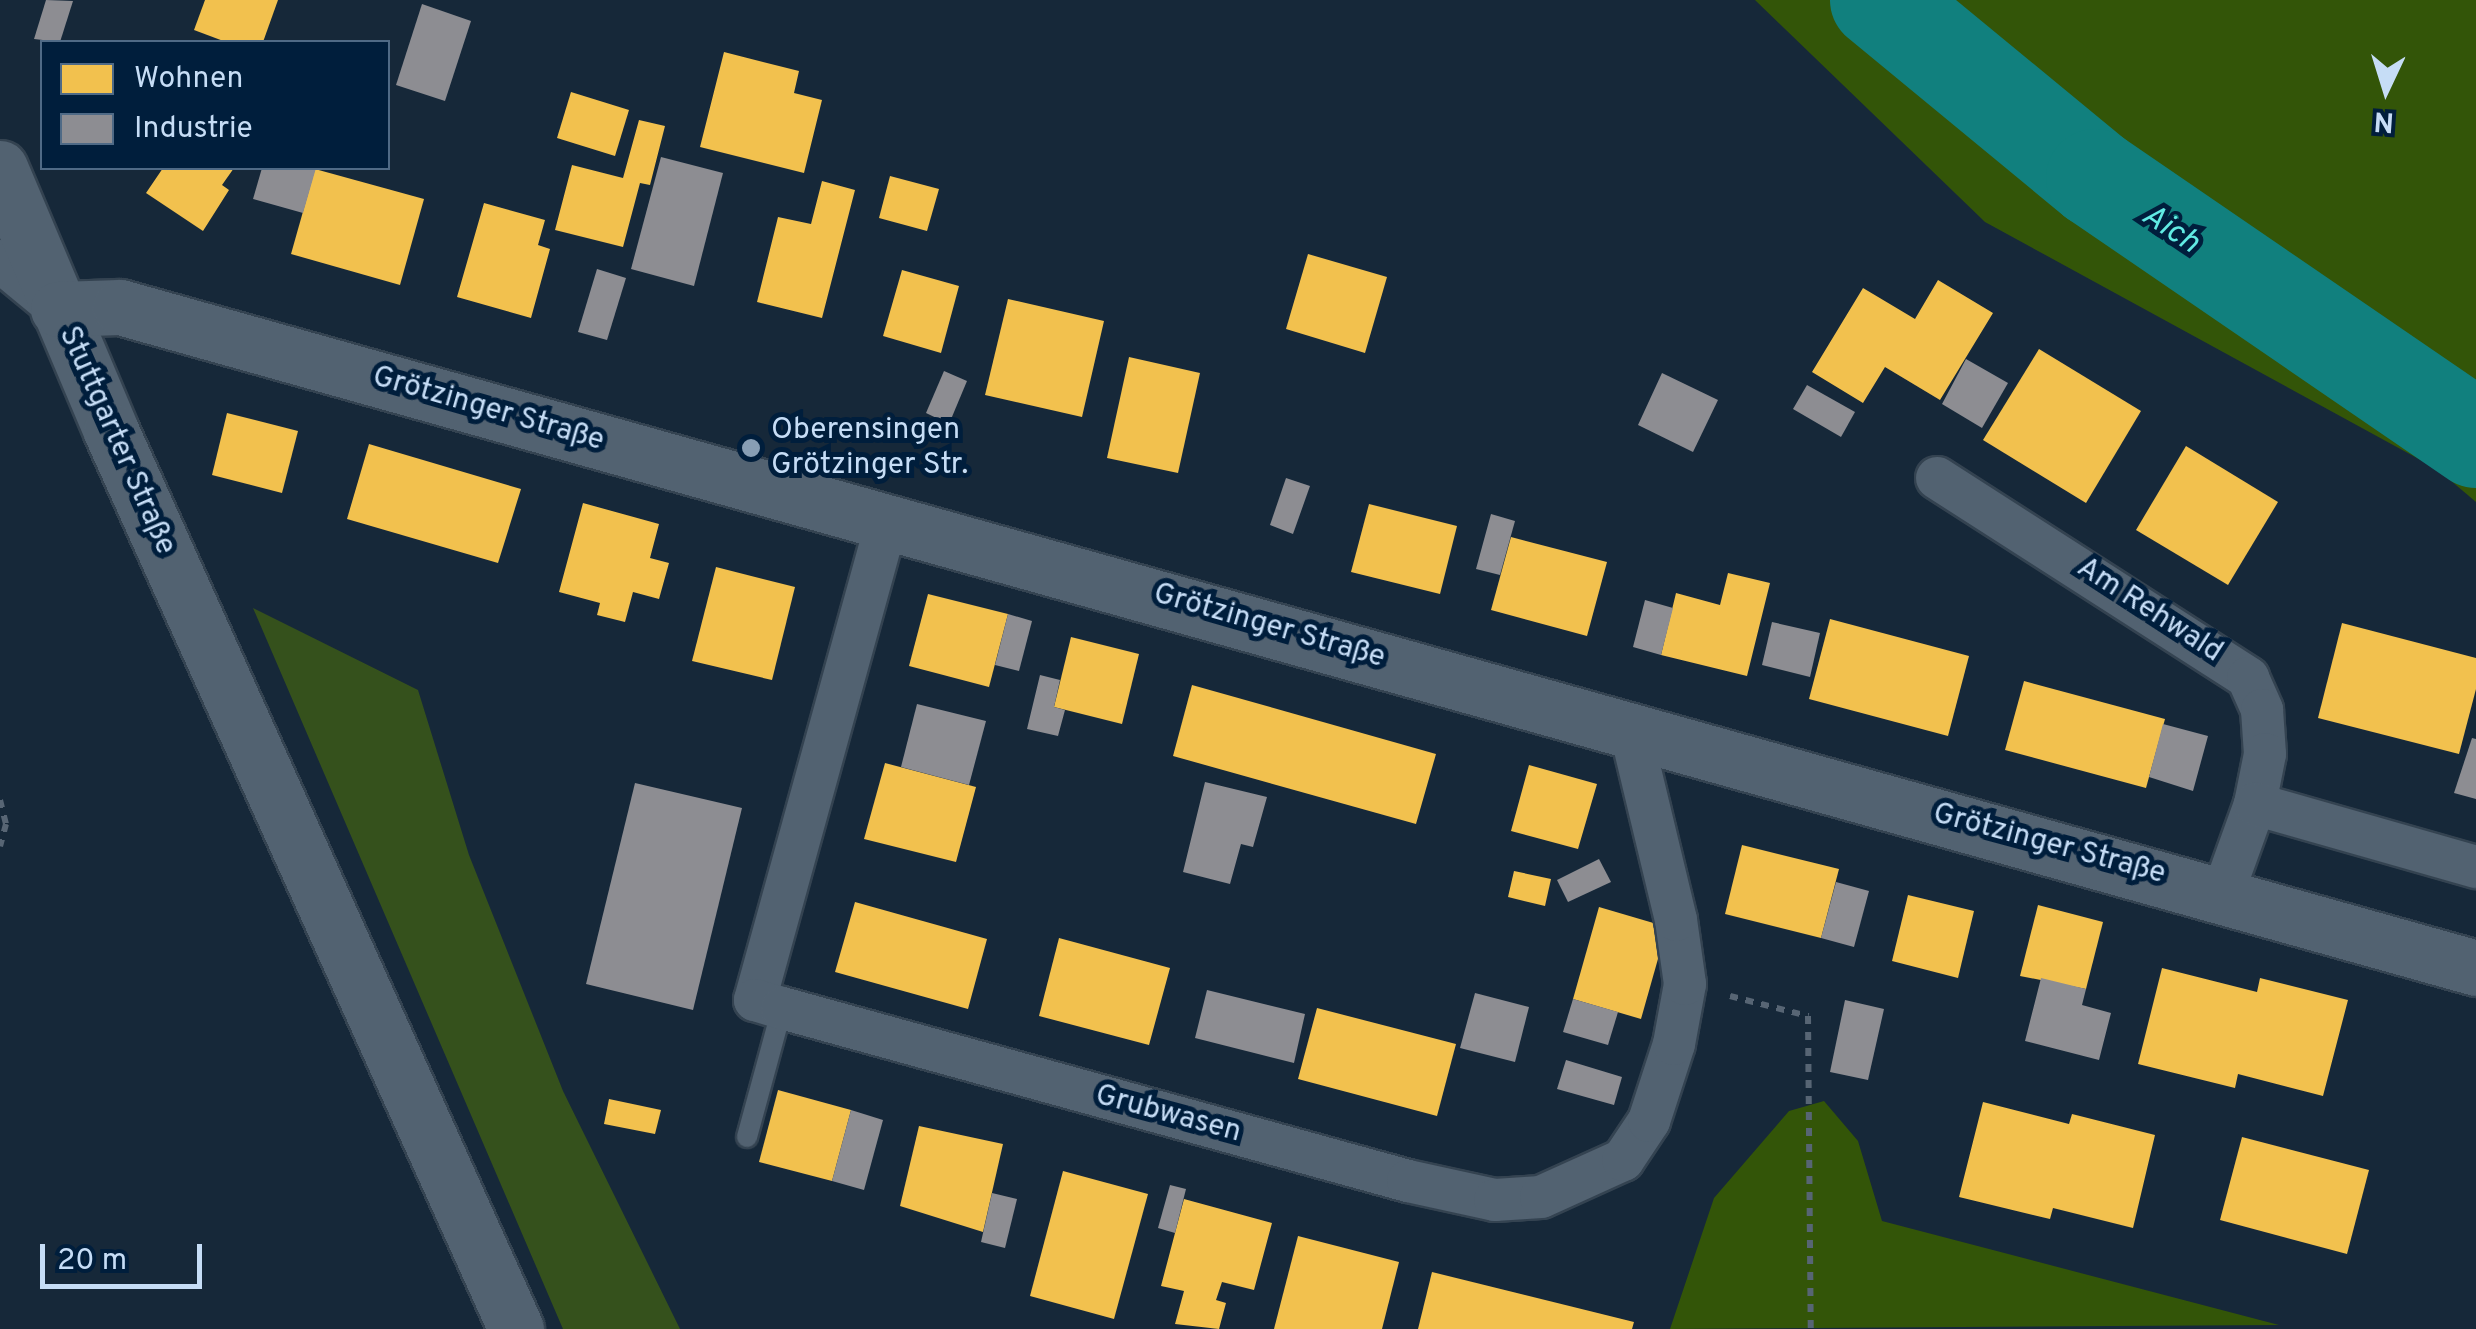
<!DOCTYPE html>
<meta charset="utf-8">
<style>
body{margin:0}
#map{position:relative;width:2476px;height:1329px;overflow:hidden;background:#162839;font-family:Overpass,sans-serif}
div>[style]{position:absolute}
.green>*{inset:0;background:#35511c}
.forest>*{inset:0;background:#335508}
.homes>*{inset:0;background:#f2c14e}
.industry>*{inset:0;background:#8d8d92}
.river>*{height:98px;margin:-49px;padding:0 49px;transform-origin:49px;border-radius:49px;background:#11807e}
.path>*{height:6px;margin-top:-3px;transform-origin:0;background:repeating-linear-gradient(90deg,#576574 0 8px,transparent 0 16px)}
.roads{filter:drop-shadow(2px 0 #344351) drop-shadow(-2px 0 #344351) drop-shadow(0 2px #344351) drop-shadow(0 -2px #344351)}
.lane>*{height:20px;margin:-10px;padding:0 10px;transform-origin:10px;border-radius:10px;background:#526271}
.street>*{height:42px;margin:-21px;padding:0 21px;transform-origin:21px;border-radius:21px;background:#526271}
.secondary>*{height:55px;margin:-27.5px;padding:0 27.5px;transform-origin:27.5px;border-radius:27.5px;background:#526271}
.dots>*{width:28px;height:28px;translate:-50% -50%;box-sizing:border-box;border:5px solid #001e3c;border-radius:50%}
span{translate:-50% -50%;white-space:nowrap;text-align:center;line-height:1.15;-webkit-text-stroke:10px #001e3c;paint-order:stroke}
.street-label{font-size:30px;color:#c6ddf6}
.poi-label{font-size:30px;color:#c6ddf6}
.left{translate:0 -50%;text-align:left}
.water-label{font-size:32px;color:#61ebe4;font-style:italic}
.legend{position:absolute;left:40px;top:40px;width:350px;height:130px;box-sizing:border-box;background:#001e3c;border:2px solid #4f6a86;margin:0;padding:12px 18px;list-style:none;font-size:30px;color:#c6ddf6}
.legend li{display:flex;align-items:center;gap:20px;height:50px}
.legend b{width:50px;border:2px solid #4f6a86}
.north{position:absolute;left:2336px;top:40px;width:100px;height:100px;-webkit-text-stroke:8px #001e3c;paint-order:stroke;rotate:184deg;font-size:28px;font-weight:700;line-height:40px;text-align:center;color:#c6ddf6}
.north::after{content:'';display:block;margin:auto;width:35px;height:45px;background:#c6ddf6;clip-path:polygon(50% 0,100% 100%,50% 72%,0 100%)}
.scale{position:absolute;left:40px;top:1244px;width:162px;height:45px;box-sizing:border-box;border:5px solid #c6ddf6;border-top:0;padding-left:12px;font-size:30px;line-height:35px;white-space:nowrap;color:#c6ddf6;-webkit-text-stroke:8px #001e3c;paint-order:stroke}
</style>
<div id="map">
<div class="green">
<i style="clip-path:polygon(253px 608px,418px 690px,469px 855px,563px 1091px,680px 1329px,563px 1329px)"></i>
</div>
<div class="forest">
<i style="clip-path:polygon(1755px 0,2476px 0,2476px 502px,2437px 469px,1985px 222px)"></i>
<i style="clip-path:polygon(1824px 1101px,1858px 1141px,1882px 1221px,2279px 1325px,1670px 1329px,1714px 1198px,1789px 1111px)"></i>
</div>
<div class="homes">
<i style="clip-path:polygon(205px 0,278px 0,263px 42px,226px 42px,194px 30px)"></i>
<i style="clip-path:polygon(724px 52px,799px 71px,794px 93px,822px 100px,804px 173px,700px 147px)"></i>
<i style="clip-path:polygon(571px 92px,629px 110px,615px 156px,557px 138px)"></i>
<i style="clip-path:polygon(639px 120px,665px 126px,650px 185px,640px 183px,623px 247px,555px 230px,572px 165px,623px 178px)"></i>
<i style="clip-path:polygon(163px 168px,234px 168px,222px 185px,229px 190px,203px 231px,146px 193px)"></i>
<i style="clip-path:polygon(315px 169px,424px 199px,400px 285px,291px 254px)"></i>
<i style="clip-path:polygon(890px 176px,939px 189px,927px 231px,879px 218px)"></i>
<i style="clip-path:polygon(822px 181px,855px 190px,822px 318px,757px 302px,778px 217px,811px 224px)"></i>
<i style="clip-path:polygon(484px 203px,545px 220px,538px 245px,550px 249px,531px 318px,457px 297px)"></i>
<i style="clip-path:polygon(1308px 254px,1387px 277px,1365px 353px,1286px 329px)"></i>
<i style="clip-path:polygon(902px 270px,959px 286px,941px 353px,883px 336px)"></i>
<i style="clip-path:polygon(1938px 280px,1993px 313px,1940px 400px,1885px 367px,1863px 403px,1812px 372px,1863px 288px,1915px 319px)"></i>
<i style="clip-path:polygon(1008px 299px,1104px 321px,1082px 417px,985px 395px)"></i>
<i style="clip-path:polygon(2039px 349px,2141px 411px,2086px 503px,1983px 440px)"></i>
<i style="clip-path:polygon(1129px 357px,1200px 373px,1178px 473px,1107px 458px)"></i>
<i style="clip-path:polygon(227px 413px,298px 431px,282px 493px,212px 475px)"></i>
<i style="clip-path:polygon(369px 444px,521px 489px,498px 563px,347px 519px)"></i>
<i style="clip-path:polygon(2186px 446px,2278px 502px,2228px 585px,2136px 530px)"></i>
<i style="clip-path:polygon(583px 503px,659px 524px,650px 558px,669px 563px,659px 599px,633px 592px,625px 622px,597px 615px,600px 603px,559px 592px)"></i>
<i style="clip-path:polygon(1369px 504px,1457px 526px,1440px 594px,1351px 572px)"></i>
<i style="clip-path:polygon(1511px 537px,1607px 562px,1587px 636px,1491px 610px)"></i>
<i style="clip-path:polygon(716px 567px,795px 587px,772px 680px,692px 661px)"></i>
<i style="clip-path:polygon(1728px 573px,1770px 583px,1747px 676px,1661px 655px,1676px 593px,1720px 605px)"></i>
<i style="clip-path:polygon(928px 594px,1008px 614px,989px 687px,909px 666px)"></i>
<i style="clip-path:polygon(1830px 619px,1969px 656px,1948px 736px,1809px 699px)"></i>
<i style="clip-path:polygon(2342px 623px,2476px 658px,2476px 689px,2459px 754px,2318px 718px)"></i>
<i style="clip-path:polygon(1071px 637px,1139px 654px,1122px 724px,1054px 707px)"></i>
<i style="clip-path:polygon(2024px 681px,2165px 719px,2146px 788px,2005px 750px)"></i>
<i style="clip-path:polygon(1192px 685px,1436px 754px,1416px 824px,1173px 756px)"></i>
<i style="clip-path:polygon(885px 763px,976px 787px,956px 862px,864px 839px)"></i>
<i style="clip-path:polygon(1529px 765px,1597px 784px,1578px 849px,1511px 831px)"></i>
<i style="clip-path:polygon(1742px 845px,1839px 869px,1821px 938px,1725px 914px)"></i>
<i style="clip-path:polygon(1514px 871px,1551px 879px,1545px 906px,1508px 897px)"></i>
<i style="clip-path:polygon(1908px 895px,1974px 911px,1958px 978px,1892px 961px)"></i>
<i style="clip-path:polygon(855px 902px,987px 939px,968px 1009px,835px 972px)"></i>
<i style="clip-path:polygon(2038px 905px,2103px 922px,2086px 989px,2020px 976px)"></i>
<i style="clip-path:polygon(1599px 907px,1667px 927px,1641px 1019px,1573px 999px)"></i>
<i style="clip-path:polygon(1059px 938px,1170px 968px,1149px 1045px,1039px 1016px)"></i>
<i style="clip-path:polygon(2162px 968px,2257px 992px,2260px 978px,2348px 1000px,2323px 1096px,2238px 1074px,2235px 1088px,2138px 1064px)"></i>
<i style="clip-path:polygon(1317px 1008px,1456px 1044px,1437px 1116px,1298px 1079px)"></i>
<i style="clip-path:polygon(778px 1090px,851px 1110px,832px 1181px,759px 1162px)"></i>
<i style="clip-path:polygon(609px 1099px,661px 1110px,655px 1134px,604px 1124px)"></i>
<i style="clip-path:polygon(1983px 1102px,2069px 1124px,2072px 1114px,2155px 1135px,2133px 1228px,2053px 1208px,2050px 1219px,1959px 1197px)"></i>
<i style="clip-path:polygon(919px 1126px,1003px 1144px,983px 1232px,900px 1206px)"></i>
<i style="clip-path:polygon(2242px 1137px,2369px 1170px,2347px 1254px,2220px 1220px)"></i>
<i style="clip-path:polygon(1063px 1171px,1148px 1194px,1114px 1319px,1030px 1296px)"></i>
<i style="clip-path:polygon(1184px 1199px,1272px 1223px,1254px 1290px,1222px 1282px,1216px 1300px,1226px 1303px,1219px 1329px,1175px 1324px,1184px 1291px,1161px 1286px)"></i>
<i style="clip-path:polygon(1298px 1236px,1399px 1262px,1382px 1329px,1274px 1329px)"></i>
<i style="clip-path:polygon(1432px 1272px,1634px 1322px,1632px 1329px,1418px 1329px)"></i>
</div>
<div class="industry">
<i style="clip-path:polygon(46px 0,73px 1px,60px 42px,34px 39px)"></i>
<i style="clip-path:polygon(422px 4px,471px 21px,445px 101px,396px 85px)"></i>
<i style="clip-path:polygon(661px 157px,723px 173px,694px 286px,631px 269px)"></i>
<i style="clip-path:polygon(262px 168px,316px 168px,303px 213px,253px 199px)"></i>
<i style="clip-path:polygon(597px 269px,626px 278px,607px 340px,578px 332px)"></i>
<i style="clip-path:polygon(1966px 359px,2008px 383px,1982px 428px,1942px 404px)"></i>
<i style="clip-path:polygon(944px 371px,967px 381px,949px 424px,926px 413px)"></i>
<i style="clip-path:polygon(1662px 373px,1718px 400px,1693px 452px,1638px 425px)"></i>
<i style="clip-path:polygon(1807px 385px,1855px 412px,1841px 437px,1793px 409px)"></i>
<i style="clip-path:polygon(1286px 478px,1310px 486px,1293px 534px,1270px 525px)"></i>
<i style="clip-path:polygon(1491px 514px,1515px 521px,1500px 575px,1476px 569px)"></i>
<i style="clip-path:polygon(1645px 600px,1673px 608px,1661px 655px,1633px 647px)"></i>
<i style="clip-path:polygon(1008px 614px,1032px 621px,1019px 671px,995px 665px)"></i>
<i style="clip-path:polygon(1772px 622px,1820px 633px,1810px 677px,1762px 665px)"></i>
<i style="clip-path:polygon(1040px 675px,1060px 680px,1054px 707px,1065px 710px,1058px 736px,1027px 729px)"></i>
<i style="clip-path:polygon(917px 704px,986px 721px,969px 785px,901px 767px)"></i>
<i style="clip-path:polygon(2163px 724px,2208px 736px,2193px 791px,2149px 777px)"></i>
<i style="clip-path:polygon(2472px 738px,2476px 739px,2476px 799px,2454px 793px)"></i>
<i style="clip-path:polygon(1205px 782px,1267px 797px,1253px 847px,1241px 844px,1230px 884px,1183px 872px)"></i>
<i style="clip-path:polygon(635px 783px,742px 808px,693px 1010px,586px 984px)"></i>
<i style="clip-path:polygon(1599px 859px,1611px 882px,1568px 902px,1557px 880px)"></i>
<i style="clip-path:polygon(1836px 882px,1869px 891px,1854px 947px,1821px 938px)"></i>
<i style="clip-path:polygon(2041px 978px,2086px 989px,2082px 1005px,2111px 1013px,2099px 1060px,2025px 1041px)"></i>
<i style="clip-path:polygon(1207px 990px,1305px 1014px,1294px 1063px,1195px 1038px)"></i>
<i style="clip-path:polygon(1475px 993px,1529px 1007px,1515px 1062px,1460px 1048px)"></i>
<i style="clip-path:polygon(1573px 999px,1618px 1012px,1608px 1045px,1563px 1032px)"></i>
<i style="clip-path:polygon(1845px 1000px,1884px 1009px,1868px 1080px,1830px 1072px)"></i>
<i style="clip-path:polygon(1566px 1060px,1622px 1077px,1614px 1105px,1557px 1089px)"></i>
<i style="clip-path:polygon(851px 1110px,883px 1120px,864px 1190px,832px 1181px)"></i>
<i style="clip-path:polygon(1170px 1185px,1186px 1189px,1175px 1233px,1158px 1228px)"></i>
<i style="clip-path:polygon(992px 1193px,1017px 1199px,1005px 1248px,981px 1242px)"></i>
</div>
<div class="river">
<i style="left:1879px;top:0;width:280px;rotate:39.5deg"></i>
<i style="left:2095px;top:178px;width:462px;rotate:34.4deg"></i>
</div>
<div class="path">
<i style="left:0;top:800px;width:25px;rotate:76deg"></i>
<i style="left:6px;top:824px;width:23px;rotate:105deg"></i>
<i style="left:1730px;top:996px;width:81px;rotate:14.4deg"></i>
<i style="left:1808px;top:1016px;width:313px;rotate:89.5deg"></i>
</div>
<div class="roads">
<div class="lane">
<i style="left:747px;top:1137px;width:134px;rotate:-74.8deg"></i>
</div>
<div class="street">
<i style="left:0;top:261px;width:75px;rotate:39.6deg"></i>
<i style="left:1937px;top:478px;width:370px;rotate:32.7deg"></i>
<i style="left:2248px;top:678px;width:35px;rotate:66deg"></i>
<i style="left:2262px;top:710px;width:44px;rotate:86.1deg"></i>
<i style="left:2265px;top:754px;width:51px;rotate:101.3deg"></i>
<i style="left:887px;top:521px;width:497px;rotate:105.4deg"></i>
<i style="left:755px;top:1000px;width:28px;rotate:17deg"></i>
<i style="left:782px;top:1008px;width:649px;rotate:15.45deg"></i>
<i style="left:1408px;top:1181px;width:89px;rotate:12.3deg"></i>
<i style="left:1495px;top:1200px;width:46px;rotate:-3.7deg"></i>
<i style="left:1541px;top:1197px;width:90px;rotate:-24.3deg"></i>
<i style="left:1623px;top:1160px;width:47px;rotate:-56.3deg"></i>
<i style="left:1649px;top:1121px;width:81px;rotate:-72deg"></i>
<i style="left:1674px;top:1044px;width:61px;rotate:-79.6deg"></i>
<i style="left:1685px;top:984px;width:65px;rotate:-98deg"></i>
<i style="left:1676px;top:920px;width:196px;rotate:-103.5deg"></i>
<i style="left:2223px;top:893px;width:95px;rotate:-70.2deg"></i>
<i style="left:2255px;top:804px;width:230px;rotate:15.9deg"></i>
</div>
<div class="secondary">
<i style="left:0;top:168px;width:285px;rotate:67.1deg"></i>
<i style="left:111px;top:431px;width:985px;rotate:65.72deg"></i>
<i style="left:58px;top:309px;width:62px;rotate:-1.8deg"></i>
<i style="left:120px;top:307px;width:2447px;rotate:15.67deg"></i>
</div>
</div>
<div class="dots">
<i style="left:751px;top:448px;background:#889eb4"></i>
</div>
<div class="street-label">
<span style="left:488px;top:410px;rotate:16deg">Grötzinger Straße</span>
<span style="left:116px;top:441px;rotate:66deg">Stuttgarter Straße</span>
<span style="left:2149px;top:611px;rotate:33deg">Am Rehwald</span>
<span style="left:1269px;top:627px;rotate:16deg">Grötzinger Straße</span>
<span style="left:2049px;top:845px;rotate:15deg">Grötzinger Straße</span>
<span style="left:1168px;top:1115px;rotate:15deg">Grubwasen</span>
</div>
<div class="poi-label">
<span class="left" style="left:771px;top:448px">Oberensingen<br>Grötzinger Str.</span>
</div>
<div class="water-label">
<span style="left:2170px;top:230px;rotate:34deg">Aich</span>
</div>
<ul class="legend">
<li><b style="height:28px;background:#f2c14e"></b>Wohnen</li>
<li><b style="height:28px;background:#8d8d92"></b>Industrie</li>
</ul>
<div class="north">N</div>
<div class="scale">20 m</div>
</div>
